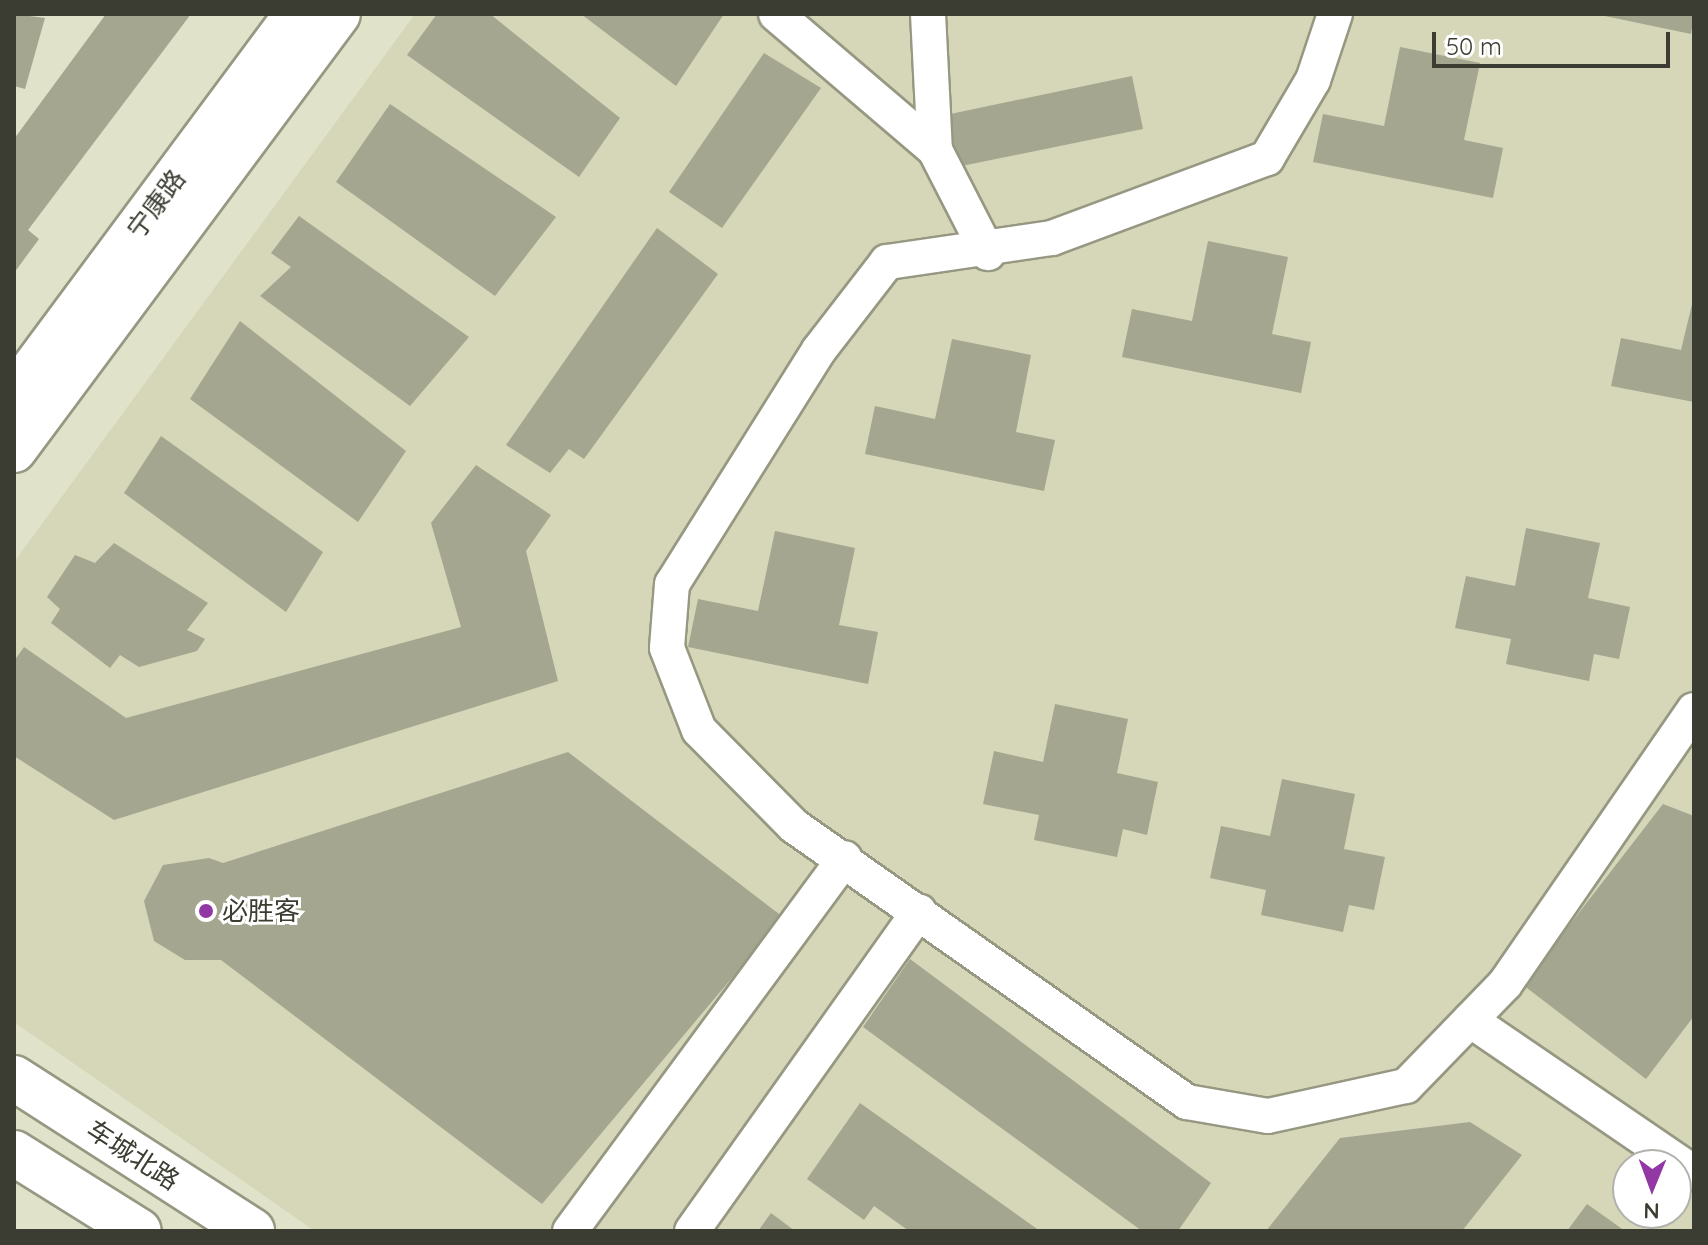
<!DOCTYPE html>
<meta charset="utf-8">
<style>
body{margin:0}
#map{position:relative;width:1708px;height:1245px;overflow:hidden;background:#e0e2ca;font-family:Quicksand,"Noto Sans SC",sans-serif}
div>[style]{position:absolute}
.built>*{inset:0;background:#d5d7b8}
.building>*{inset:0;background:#a4a68f}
.roads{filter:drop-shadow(2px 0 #979882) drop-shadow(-2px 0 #979882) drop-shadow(0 2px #979882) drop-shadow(0 -2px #979882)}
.minor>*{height:34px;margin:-17px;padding:0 17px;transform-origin:17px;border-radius:17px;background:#fff}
.major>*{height:44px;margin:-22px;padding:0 22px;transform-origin:22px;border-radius:22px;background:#fff}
.dots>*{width:22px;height:22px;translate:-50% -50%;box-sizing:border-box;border:4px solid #fff;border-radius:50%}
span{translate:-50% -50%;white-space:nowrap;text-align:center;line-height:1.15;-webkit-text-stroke:6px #fff;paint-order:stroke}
.street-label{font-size:26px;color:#3b3c32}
.poi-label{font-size:26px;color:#3b3c32}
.left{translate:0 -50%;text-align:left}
.frame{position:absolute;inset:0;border:16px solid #3b3c32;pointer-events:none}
.north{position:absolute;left:1612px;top:1149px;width:80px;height:80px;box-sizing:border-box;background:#fff;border:2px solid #b1b1ad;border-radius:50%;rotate:181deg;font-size:22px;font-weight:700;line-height:32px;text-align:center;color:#3b3c32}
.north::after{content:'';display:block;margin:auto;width:28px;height:36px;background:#9238a4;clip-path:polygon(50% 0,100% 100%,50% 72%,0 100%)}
.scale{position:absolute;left:1432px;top:32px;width:238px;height:36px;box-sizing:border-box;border:4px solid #3b3c32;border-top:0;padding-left:10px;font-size:24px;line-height:28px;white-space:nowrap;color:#3b3c32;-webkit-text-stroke:6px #fff;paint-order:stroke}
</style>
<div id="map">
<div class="built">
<i style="clip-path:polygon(evenodd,415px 14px,1694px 14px,1694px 1231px,315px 1231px,14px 1022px,14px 562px,415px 14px,1628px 1165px,1676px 1165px,1676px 1213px,1628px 1213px,1628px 1165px)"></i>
</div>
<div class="building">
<i style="clip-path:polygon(14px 14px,45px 18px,25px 89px,14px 86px)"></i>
<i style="clip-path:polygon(106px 14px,191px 14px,28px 230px,39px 239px,14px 273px,14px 139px)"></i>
<i style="clip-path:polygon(437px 14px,490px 14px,620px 118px,579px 177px,407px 55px)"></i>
<i style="clip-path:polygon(581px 14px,724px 14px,676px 86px)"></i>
<i style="clip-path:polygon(1694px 14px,1691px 34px,1600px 15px,1600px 14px)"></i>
<i style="clip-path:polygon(1400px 47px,1480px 63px,1464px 140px,1503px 148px,1493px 198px,1313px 162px,1323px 114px,1384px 126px)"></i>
<i style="clip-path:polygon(764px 53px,821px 88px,722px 228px,669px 192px)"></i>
<i style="clip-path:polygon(1132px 76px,1143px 129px,947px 169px,936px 117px)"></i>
<i style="clip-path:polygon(390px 104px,556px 217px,495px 296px,336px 182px)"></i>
<i style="clip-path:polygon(299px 216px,469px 337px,410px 406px,260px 296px,291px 267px,271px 253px)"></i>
<i style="clip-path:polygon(657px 228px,718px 274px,584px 459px,569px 449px,550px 473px,506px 445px)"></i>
<i style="clip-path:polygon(1208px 241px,1288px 257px,1272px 334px,1311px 342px,1301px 393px,1122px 357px,1132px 309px,1192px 321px)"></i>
<i style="clip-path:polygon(1694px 296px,1694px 402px,1611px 386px,1621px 338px,1681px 350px)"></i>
<i style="clip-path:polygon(240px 321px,406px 451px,358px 522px,190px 399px)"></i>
<i style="clip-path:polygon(952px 339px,1031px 355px,1016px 432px,1055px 440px,1044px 491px,865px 454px,875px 406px,935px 419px)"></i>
<i style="clip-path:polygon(161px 436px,323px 552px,286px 612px,124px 493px)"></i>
<i style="clip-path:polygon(476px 465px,551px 515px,526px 551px,558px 681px,114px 820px,14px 756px,14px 661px,24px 647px,126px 718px,461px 627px,431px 523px)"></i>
<i style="clip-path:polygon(1526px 528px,1600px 543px,1588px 598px,1630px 607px,1619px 659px,1594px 654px,1589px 681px,1506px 664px,1511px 639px,1455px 628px,1466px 576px,1515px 586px)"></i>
<i style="clip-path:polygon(775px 531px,855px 548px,839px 625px,878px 632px,868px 684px,688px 647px,698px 599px,758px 611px)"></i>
<i style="clip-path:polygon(114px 543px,208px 603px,187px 630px,205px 639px,197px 651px,139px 667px,120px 655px,110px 668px,51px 623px,60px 609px,47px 597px,75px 555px,95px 563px)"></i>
<i style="clip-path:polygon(1055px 704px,1128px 719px,1117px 773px,1158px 782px,1147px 835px,1123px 829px,1117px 857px,1034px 840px,1039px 815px,983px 804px,994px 751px,1043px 762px)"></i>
<i style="clip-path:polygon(568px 752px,783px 917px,542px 1204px,221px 960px,185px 960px,154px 941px,144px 901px,163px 865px,209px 858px,223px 863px)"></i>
<i style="clip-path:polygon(1282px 779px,1355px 794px,1344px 849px,1385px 857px,1374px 910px,1349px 905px,1343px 932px,1261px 915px,1266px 890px,1210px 878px,1221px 826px,1270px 836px)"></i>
<i style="clip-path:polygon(1663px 804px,1694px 816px,1694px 1016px,1646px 1079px,1523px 985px)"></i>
<i style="clip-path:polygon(910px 959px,1211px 1183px,1178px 1231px,1142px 1231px,863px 1027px)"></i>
<i style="clip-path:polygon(860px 1103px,1040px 1231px,909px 1231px,874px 1206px,864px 1220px,807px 1179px)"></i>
<i style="clip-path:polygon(1470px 1122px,1522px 1155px,1462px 1231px,1266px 1231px,1340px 1138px)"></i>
<i style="clip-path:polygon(1587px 1204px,1625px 1231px,1567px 1231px)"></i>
<i style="clip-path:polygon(771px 1213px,795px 1231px,758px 1231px)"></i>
</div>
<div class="roads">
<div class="minor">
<i style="left:776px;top:14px;width:209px;rotate:40.5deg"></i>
<i style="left:935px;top:150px;width:116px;rotate:62.8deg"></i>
<i style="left:928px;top:14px;width:136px;rotate:87.1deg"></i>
<i style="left:1335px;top:14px;width:70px;rotate:108.4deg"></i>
<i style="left:1313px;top:80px;width:91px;rotate:120.5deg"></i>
<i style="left:1267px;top:158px;width:229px;rotate:159.6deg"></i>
<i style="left:1052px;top:238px;width:167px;rotate:171.7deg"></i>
<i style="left:887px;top:262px;width:111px;rotate:127.7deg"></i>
<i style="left:819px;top:350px;width:276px;rotate:122.1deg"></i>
<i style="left:672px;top:584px;width:64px;rotate:94.5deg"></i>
<i style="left:667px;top:648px;width:88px;rotate:68.7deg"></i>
<i style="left:699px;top:730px;width:135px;rotate:45.3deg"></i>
<i style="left:794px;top:826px;width:480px;rotate:35.1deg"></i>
<i style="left:1187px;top:1102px;width:82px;rotate:9.8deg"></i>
<i style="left:1268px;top:1116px;width:141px;rotate:-12.3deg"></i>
<i style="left:1406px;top:1086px;width:142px;rotate:-45.9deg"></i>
<i style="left:1505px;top:984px;width:333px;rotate:-55.4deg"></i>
<i style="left:1470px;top:1020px;width:271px;rotate:34.3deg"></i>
<i style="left:570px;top:1231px;width:463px;rotate:-53.6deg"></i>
<i style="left:692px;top:1231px;width:392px;rotate:-54.6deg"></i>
</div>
<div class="major">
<i style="left:14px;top:395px;width:475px;rotate:-53.4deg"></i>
<i style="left:14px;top:450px;width:543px;rotate:-53.38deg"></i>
<i style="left:14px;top:1078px;width:283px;rotate:32.7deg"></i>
<i style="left:14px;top:1153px;width:147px;rotate:32deg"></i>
</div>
</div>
<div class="dots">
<i style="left:206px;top:911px;background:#9238a4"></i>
</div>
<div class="street-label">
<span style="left:156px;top:204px;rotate:-53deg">宁康路</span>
<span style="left:133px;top:1155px;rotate:33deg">车城北路</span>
</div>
<div class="poi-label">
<span class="left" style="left:222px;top:911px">必胜客</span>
</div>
<div class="frame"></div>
<div class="north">N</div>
<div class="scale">50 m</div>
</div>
